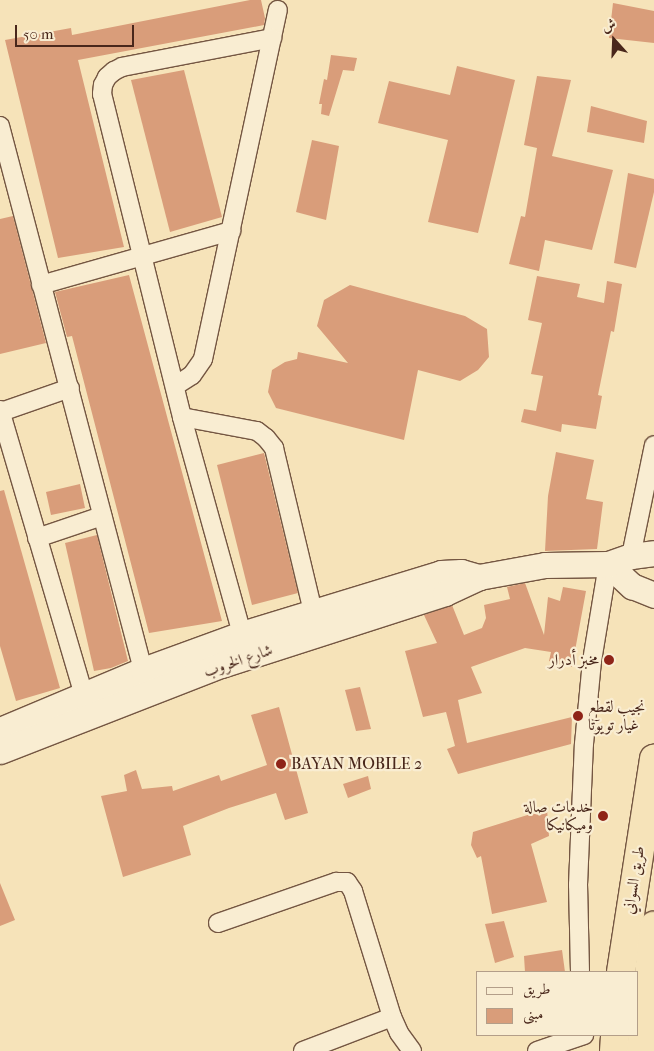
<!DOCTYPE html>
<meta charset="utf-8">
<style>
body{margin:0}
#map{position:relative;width:654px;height:1051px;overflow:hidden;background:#f6e3b9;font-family:"IM FELL French Canon",Amiri,serif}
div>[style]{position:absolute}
.building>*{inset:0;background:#d99d7a}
.roads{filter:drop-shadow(1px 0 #745642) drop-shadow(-1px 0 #745642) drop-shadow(0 1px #745642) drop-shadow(0 -1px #745642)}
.street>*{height:18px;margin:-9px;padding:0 9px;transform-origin:9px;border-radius:9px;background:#f9edd2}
.secondary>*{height:25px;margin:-12.5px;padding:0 12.5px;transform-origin:12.5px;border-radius:12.5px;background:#f9edd2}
.highway>*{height:28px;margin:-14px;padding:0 14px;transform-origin:14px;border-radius:14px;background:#f6e3b9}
.dots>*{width:14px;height:14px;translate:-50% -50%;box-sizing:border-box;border:2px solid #f9edd2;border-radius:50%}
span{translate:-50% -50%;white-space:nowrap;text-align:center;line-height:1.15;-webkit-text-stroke:4.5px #f9edd2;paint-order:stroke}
.poi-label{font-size:16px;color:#49271b}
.right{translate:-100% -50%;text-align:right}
.left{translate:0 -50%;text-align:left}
.street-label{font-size:16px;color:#49271b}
.legend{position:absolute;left:476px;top:971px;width:162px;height:65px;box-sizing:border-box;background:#f9edd2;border:1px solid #b39e89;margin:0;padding:6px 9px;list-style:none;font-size:15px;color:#49271b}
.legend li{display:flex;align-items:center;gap:10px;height:25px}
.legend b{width:25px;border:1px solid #b39e89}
.north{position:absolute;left:589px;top:15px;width:50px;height:50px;-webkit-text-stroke:4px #f9edd2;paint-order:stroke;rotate:340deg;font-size:14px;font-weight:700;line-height:20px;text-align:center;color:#49271b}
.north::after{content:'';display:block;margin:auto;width:18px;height:22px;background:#49271b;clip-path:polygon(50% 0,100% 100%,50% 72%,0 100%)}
.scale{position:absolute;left:15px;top:25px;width:119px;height:22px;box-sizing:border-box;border:2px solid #49271b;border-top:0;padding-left:6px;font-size:15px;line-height:18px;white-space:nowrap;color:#49271b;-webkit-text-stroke:4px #f9edd2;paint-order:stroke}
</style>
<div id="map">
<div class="building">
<i style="clip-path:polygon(250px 0,261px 0,265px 18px,264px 25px,78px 60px,124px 247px,58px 258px,5px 40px,71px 28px,72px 35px)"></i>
<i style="clip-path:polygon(613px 3px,654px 11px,654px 43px,609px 38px)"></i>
<i style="clip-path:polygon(331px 55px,357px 58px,354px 71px,343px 70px,329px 116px,321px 114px,322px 104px,319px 104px,324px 79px,327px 80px)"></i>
<i style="clip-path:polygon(457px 66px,515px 80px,478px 233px,428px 222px,448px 140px,378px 123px,389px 81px,450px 95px)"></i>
<i style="clip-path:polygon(184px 70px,222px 217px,170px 232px,131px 80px)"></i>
<i style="clip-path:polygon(537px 76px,571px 80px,552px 156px,613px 170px,592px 250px,545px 240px,539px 271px,509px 264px,521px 216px,525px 217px,537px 148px,524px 145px)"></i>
<i style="clip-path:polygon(591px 106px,647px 121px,644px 143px,587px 132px)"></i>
<i style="clip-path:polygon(312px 140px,339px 146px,326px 220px,296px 212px)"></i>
<i style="clip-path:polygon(628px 173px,654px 179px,654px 192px,636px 268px,614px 263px)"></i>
<i style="clip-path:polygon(13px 216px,46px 343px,0 354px,0 219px)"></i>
<i style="clip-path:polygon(129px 275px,222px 621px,149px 633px,72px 336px,67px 337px,55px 292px)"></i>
<i style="clip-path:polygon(537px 276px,580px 284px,577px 297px,604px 303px,607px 281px,622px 284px,614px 332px,611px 331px,598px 395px,602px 396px,596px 429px,562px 424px,561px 432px,521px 422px,524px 409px,536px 411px,543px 376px,531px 374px,542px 323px,528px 320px)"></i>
<i style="clip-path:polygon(350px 285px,465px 316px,487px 329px,489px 357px,478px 370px,460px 381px,418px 370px,404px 440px,276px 408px,268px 392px,272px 370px,285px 362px,297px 359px,298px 352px,348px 363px,317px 326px,324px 300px)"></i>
<i style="clip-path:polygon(556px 452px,594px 460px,586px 499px,603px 502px,597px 549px,545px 551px,548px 496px)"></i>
<i style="clip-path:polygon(264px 453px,298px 593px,252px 605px,217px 465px)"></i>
<i style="clip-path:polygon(80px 484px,85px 508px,51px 515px,46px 492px)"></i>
<i style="clip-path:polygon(4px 490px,60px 688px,16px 701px,0 646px,0 491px)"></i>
<i style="clip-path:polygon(97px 535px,128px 661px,111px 668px,94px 671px,65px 543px)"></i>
<i style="clip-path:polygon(525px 583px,544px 635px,548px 597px,560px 601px,563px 587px,586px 591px,572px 667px,549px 661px,551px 652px,525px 648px,471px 667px,482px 693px,458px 700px,467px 743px,572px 717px,571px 744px,458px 774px,447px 749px,455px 746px,446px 712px,423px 717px,405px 651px,437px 643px,424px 615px,452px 605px,464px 635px,482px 628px,486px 618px,484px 605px,510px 599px,507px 587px)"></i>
<i style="clip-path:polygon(360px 687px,371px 729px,356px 731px,345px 690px)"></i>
<i style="clip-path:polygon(279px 707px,308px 813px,285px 820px,276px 793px,229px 808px,183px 826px,191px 855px,123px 877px,101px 796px,127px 791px,124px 775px,136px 770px,142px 789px,172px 786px,173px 791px,219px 775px,221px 781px,267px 765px,251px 715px)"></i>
<i style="clip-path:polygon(368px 776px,371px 789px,348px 798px,343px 784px)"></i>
<i style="clip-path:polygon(547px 809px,549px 836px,531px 844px,547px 902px,492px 914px,481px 856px,477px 858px,471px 845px,473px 832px)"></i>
<i style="clip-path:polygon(0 883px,15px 920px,0 926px)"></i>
<i style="clip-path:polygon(504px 921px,514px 957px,495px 963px,485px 924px)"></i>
<i style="clip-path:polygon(562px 950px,565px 972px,525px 972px,524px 956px)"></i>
</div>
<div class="roads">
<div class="street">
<i style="left:0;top:126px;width:562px;rotate:75.27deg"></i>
<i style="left:41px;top:285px;width:198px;rotate:-15.9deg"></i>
<i style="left:175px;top:386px;width:20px;rotate:-33deg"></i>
<i style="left:192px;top:375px;width:19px;rotate:-55deg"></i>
<i style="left:203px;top:359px;width:357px;rotate:-77.9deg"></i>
<i style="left:0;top:410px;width:297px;rotate:73.6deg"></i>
<i style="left:1px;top:412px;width:73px;rotate:-19.2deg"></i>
<i style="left:182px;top:417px;width:76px;rotate:10.6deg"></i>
<i style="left:257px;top:431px;width:11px;rotate:38deg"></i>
<i style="left:266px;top:438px;width:13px;rotate:51deg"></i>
<i style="left:274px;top:448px;width:169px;rotate:76.6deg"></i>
<i style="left:37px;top:538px;width:69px;rotate:-18.7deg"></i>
<i style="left:631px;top:556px;width:113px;rotate:-78.3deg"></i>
<i style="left:242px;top:634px;width:225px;rotate:-105.5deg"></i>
<i style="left:182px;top:417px;width:333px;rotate:-103.9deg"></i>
<i style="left:102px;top:94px;width:9px;rotate:-84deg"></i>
<i style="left:103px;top:85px;width:9px;rotate:-63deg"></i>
<i style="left:107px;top:77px;width:9px;rotate:-41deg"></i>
<i style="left:114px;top:71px;width:9px;rotate:-27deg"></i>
<i style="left:122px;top:67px;width:153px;rotate:-10.9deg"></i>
<i style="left:218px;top:923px;width:125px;rotate:-19.2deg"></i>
<i style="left:336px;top:882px;width:11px"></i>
<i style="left:347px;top:882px;width:11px;rotate:56deg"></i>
<i style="left:353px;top:891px;width:132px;rotate:72.8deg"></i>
<i style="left:392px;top:1017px;width:17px;rotate:66deg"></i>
<i style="left:399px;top:1033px;width:22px;rotate:54deg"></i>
<i style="left:580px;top:972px;width:87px;rotate:-91.3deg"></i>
<i style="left:578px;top:885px;width:141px;rotate:-87.6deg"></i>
<i style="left:584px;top:744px;width:83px;rotate:-84.5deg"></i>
<i style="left:592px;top:661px;width:98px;rotate:-80.6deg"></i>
<i style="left:303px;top:1051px;width:95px;rotate:-20.9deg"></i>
<i style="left:537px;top:1051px;width:50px;rotate:-18.8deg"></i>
</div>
<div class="secondary">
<i style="left:608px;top:564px;width:33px;rotate:43deg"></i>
<i style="left:632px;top:586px;width:24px;rotate:22deg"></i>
<i style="left:0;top:730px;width:155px;rotate:-22.8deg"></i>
<i style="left:143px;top:670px;width:105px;rotate:-20deg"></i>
<i style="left:242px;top:634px;width:208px;rotate:-17deg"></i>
<i style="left:441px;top:573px;width:20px;rotate:-3deg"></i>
<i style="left:461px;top:572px;width:19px;rotate:16deg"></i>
<i style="left:0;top:751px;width:237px;rotate:-21.3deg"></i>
<i style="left:221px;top:665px;width:235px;rotate:-17.8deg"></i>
<i style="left:445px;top:593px;width:38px;rotate:-25deg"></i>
<i style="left:479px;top:577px;width:67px;rotate:-10.3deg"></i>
<i style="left:545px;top:565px;width:63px;rotate:-0.9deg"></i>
<i style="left:608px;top:564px;width:24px;rotate:-19deg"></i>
<i style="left:631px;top:556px;width:23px;rotate:-7deg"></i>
</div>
<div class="highway">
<i style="left:621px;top:972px;width:216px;rotate:-81.2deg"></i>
<i style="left:614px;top:1051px;width:16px;rotate:-86deg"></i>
<i style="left:641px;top:1051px;width:126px;rotate:-84.1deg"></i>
</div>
</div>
<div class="dots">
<i style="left:609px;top:660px;background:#8f2418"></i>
<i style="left:578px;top:716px;background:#8f2418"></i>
<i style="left:281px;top:764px;background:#8f2418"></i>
<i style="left:603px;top:816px;background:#8f2418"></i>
</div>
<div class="poi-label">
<span class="right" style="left:599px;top:660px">مخبز أدرار</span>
<span class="left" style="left:588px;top:716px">نجيب لقطع<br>غيار تويوتا</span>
<span class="left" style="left:291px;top:764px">BAYAN MOBILE 2</span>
<span class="right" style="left:593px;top:816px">خدمات صالة<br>وميكانيكا</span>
</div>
<div class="street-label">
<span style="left:238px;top:661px;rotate:-19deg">شارع الخروب</span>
<span style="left:634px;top:880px;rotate:-81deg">طريق السواني</span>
</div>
<ul class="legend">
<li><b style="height:6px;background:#f9edd2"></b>طريق</li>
<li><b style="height:14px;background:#d99d7a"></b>مبنى</li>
</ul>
<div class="north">ش</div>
<div class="scale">50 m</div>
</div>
